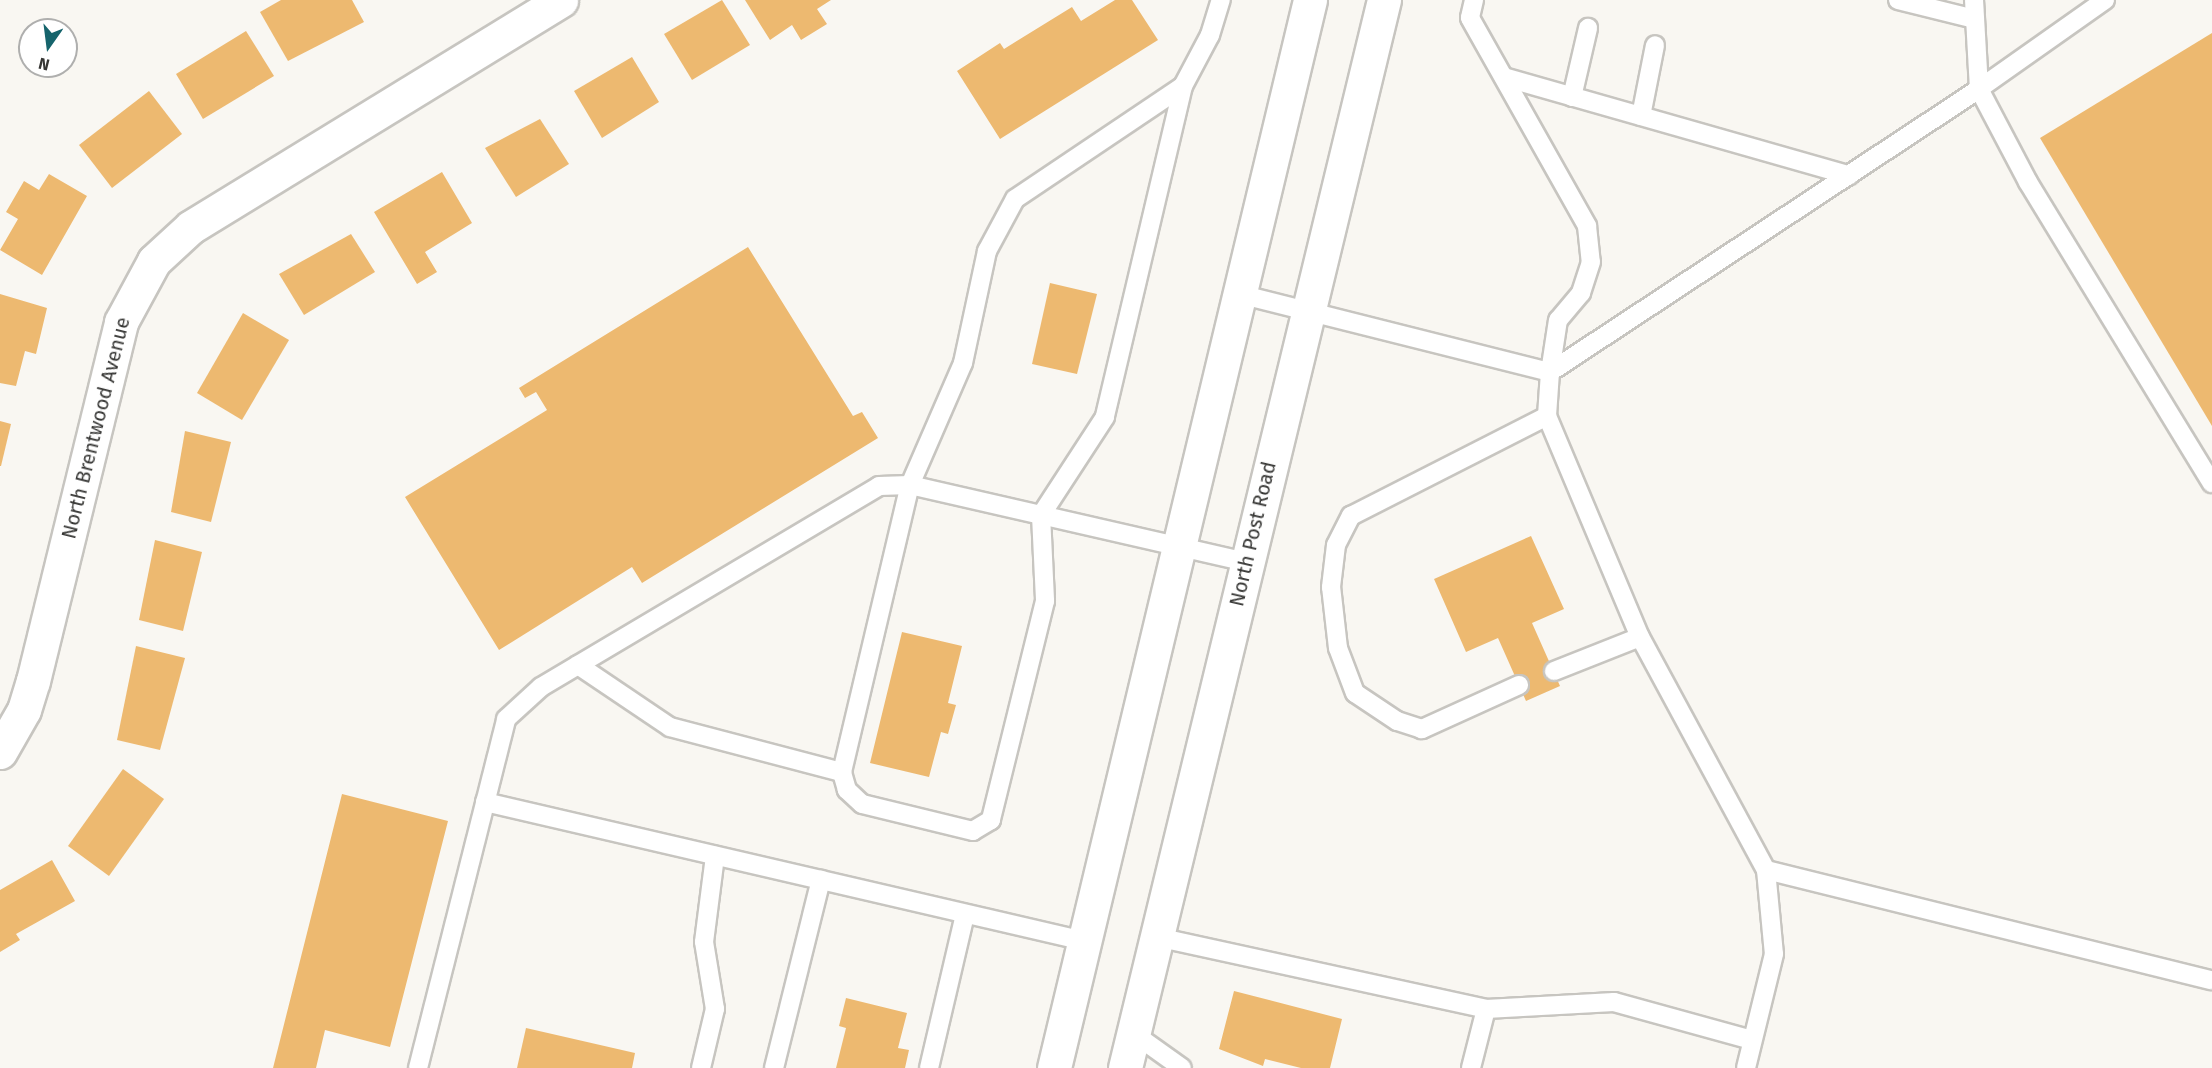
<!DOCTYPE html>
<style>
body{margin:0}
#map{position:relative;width:2212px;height:1068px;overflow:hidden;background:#f9f7f2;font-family:"Fira Sans",sans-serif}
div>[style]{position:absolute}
.building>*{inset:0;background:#edb970}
.roads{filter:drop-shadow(2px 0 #c7c5c0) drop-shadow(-2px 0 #c7c5c0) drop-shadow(0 2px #c7c5c0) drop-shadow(0 -2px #c7c5c0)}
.lane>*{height:18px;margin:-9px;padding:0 9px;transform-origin:9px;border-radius:9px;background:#fff}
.street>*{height:33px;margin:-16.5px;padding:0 16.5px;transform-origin:16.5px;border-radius:16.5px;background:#fff}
.primary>*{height:33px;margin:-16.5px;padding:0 16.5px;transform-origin:16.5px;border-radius:16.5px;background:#fff}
span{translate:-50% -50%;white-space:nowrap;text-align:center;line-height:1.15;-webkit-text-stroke:4.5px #fff;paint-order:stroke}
.street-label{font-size:20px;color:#363634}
.north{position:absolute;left:18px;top:18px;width:60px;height:60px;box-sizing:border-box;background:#fff;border:2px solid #afafae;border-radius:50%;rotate:194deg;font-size:16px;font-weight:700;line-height:24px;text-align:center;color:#363634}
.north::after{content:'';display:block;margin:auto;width:21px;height:27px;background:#16646c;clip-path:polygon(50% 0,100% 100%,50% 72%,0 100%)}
</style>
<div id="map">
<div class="building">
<i style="clip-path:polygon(281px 0,352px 0,364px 22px,288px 61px,260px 12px)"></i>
<i style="clip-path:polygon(722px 0,750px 45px,692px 80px,664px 34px)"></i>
<i style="clip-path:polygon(745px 0,831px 0,817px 9px,827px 24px,801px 40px,792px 25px,770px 40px)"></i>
<i style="clip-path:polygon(1115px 0,1132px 0,1158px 40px,1000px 139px,957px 71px,1000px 43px,1004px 49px,1072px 7px,1081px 21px)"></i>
<i style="clip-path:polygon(246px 31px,274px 76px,203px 119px,176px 74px)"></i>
<i style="clip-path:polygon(2212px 33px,2212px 426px,2040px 138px)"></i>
<i style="clip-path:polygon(632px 57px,659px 102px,602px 138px,574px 91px)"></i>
<i style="clip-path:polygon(149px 91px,182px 134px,112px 188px,79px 145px)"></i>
<i style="clip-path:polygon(540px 119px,569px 164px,516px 197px,485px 148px)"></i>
<i style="clip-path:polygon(442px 172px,472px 223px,425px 252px,437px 272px,417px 284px,374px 212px)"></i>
<i style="clip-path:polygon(49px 174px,87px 196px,42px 275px,0 250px,18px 219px,6px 212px,24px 181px,39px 190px)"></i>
<i style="clip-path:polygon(351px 234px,375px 272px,304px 315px,279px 274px)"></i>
<i style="clip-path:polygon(748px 247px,853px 416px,862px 412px,878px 438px,642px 583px,632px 567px,499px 650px,405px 497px,547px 410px,536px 392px,525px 398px,519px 388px)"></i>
<i style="clip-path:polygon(1050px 283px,1097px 294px,1077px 374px,1032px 364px)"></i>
<i style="clip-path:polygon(0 294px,47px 308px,36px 354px,25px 351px,16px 386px,0 383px)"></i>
<i style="clip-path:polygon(243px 313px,289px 340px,242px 420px,197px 393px)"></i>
<i style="clip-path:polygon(0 421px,11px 424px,1px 466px,0 466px)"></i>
<i style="clip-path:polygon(185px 431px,231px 442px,211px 522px,171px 512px)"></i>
<i style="clip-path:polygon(1531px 536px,1564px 609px,1532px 623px,1560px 686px,1526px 701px,1498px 638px,1466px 652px,1434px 579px)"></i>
<i style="clip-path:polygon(155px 540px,202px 552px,183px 631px,139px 620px)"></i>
<i style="clip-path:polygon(902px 632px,962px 646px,948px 703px,956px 705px,948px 734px,941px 732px,929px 777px,870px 763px)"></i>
<i style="clip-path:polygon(136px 646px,185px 658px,160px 750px,117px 740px)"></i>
<i style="clip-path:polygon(123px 769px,164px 799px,109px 876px,68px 846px)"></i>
<i style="clip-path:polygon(342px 794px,448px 821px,390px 1047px,325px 1030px,316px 1068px,273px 1068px)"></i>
<i style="clip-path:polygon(52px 860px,75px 901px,16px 934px,20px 940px,0 952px,0 890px)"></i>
<i style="clip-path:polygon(1234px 991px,1342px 1019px,1330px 1068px,1301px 1068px,1265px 1059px,1263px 1066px,1219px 1049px)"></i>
<i style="clip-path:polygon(846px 998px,907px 1013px,898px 1048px,909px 1050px,905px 1068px,836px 1068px,846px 1028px,839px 1026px)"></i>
<i style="clip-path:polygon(526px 1028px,635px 1053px,632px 1068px,517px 1068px)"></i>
</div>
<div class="roads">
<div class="lane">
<i style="left:1474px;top:0;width:18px;rotate:103deg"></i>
<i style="left:1470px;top:18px;width:239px;rotate:60.6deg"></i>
<i style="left:1587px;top:226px;width:36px;rotate:84deg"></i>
<i style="left:1591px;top:262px;width:33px;rotate:108deg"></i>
<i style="left:1581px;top:293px;width:35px;rotate:130deg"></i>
<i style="left:1558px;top:320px;width:53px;rotate:98.7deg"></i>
<i style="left:1898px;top:0;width:79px;rotate:13.9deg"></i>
<i style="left:2105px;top:0;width:154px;rotate:144.8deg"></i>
<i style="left:1979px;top:89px;width:105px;rotate:62.2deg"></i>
<i style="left:2028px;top:182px;width:353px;rotate:58.6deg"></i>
<i style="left:1504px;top:77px;width:359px;rotate:15.9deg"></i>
<i style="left:1183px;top:86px;width:340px;rotate:103.3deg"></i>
<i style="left:1105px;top:417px;width:117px;rotate:123.1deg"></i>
<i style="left:1041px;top:515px;width:86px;rotate:87.3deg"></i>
<i style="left:1045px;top:601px;width:226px;rotate:103.9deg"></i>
<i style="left:991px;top:820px;width:21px;rotate:149deg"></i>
<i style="left:973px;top:831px;width:114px;rotate:-166.3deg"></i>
<i style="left:862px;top:804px;width:21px;rotate:-137deg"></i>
<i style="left:847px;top:790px;width:19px;rotate:-106deg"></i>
<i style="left:842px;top:772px;width:295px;rotate:-76.7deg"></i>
<i style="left:910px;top:485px;width:133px;rotate:-66.5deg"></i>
<i style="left:963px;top:363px;width:115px;rotate:-77.9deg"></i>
<i style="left:987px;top:251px;width:59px;rotate:-61.7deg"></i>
<i style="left:1015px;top:199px;width:202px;rotate:-33.9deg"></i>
<i style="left:1183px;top:86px;width:58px;rotate:-62.1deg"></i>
<i style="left:1210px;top:35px;width:37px;rotate:-73deg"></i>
<i style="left:1572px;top:97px;width:71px;rotate:-76.9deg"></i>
<i style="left:1641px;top:116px;width:72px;rotate:-78.8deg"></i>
<i style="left:1239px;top:294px;width:321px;rotate:14.1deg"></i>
<i style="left:1550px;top:372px;width:44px;rotate:93.9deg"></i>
<i style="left:1547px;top:416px;width:240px;rotate:67.2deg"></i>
<i style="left:1640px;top:637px;width:265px;rotate:61.6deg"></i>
<i style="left:1766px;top:870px;width:84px;rotate:84.6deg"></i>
<i style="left:1774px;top:954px;width:117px;rotate:103.8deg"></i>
<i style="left:1550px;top:372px;width:514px;rotate:-33.41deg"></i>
<i style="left:1979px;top:89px;width:89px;rotate:-93.2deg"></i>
<i style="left:578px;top:665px;width:111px;rotate:34deg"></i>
<i style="left:670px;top:727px;width:178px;rotate:14.7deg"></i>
<i style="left:1554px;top:671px;width:92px;rotate:-21.6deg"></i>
<i style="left:1519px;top:685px;width:107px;rotate:155.6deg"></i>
<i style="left:1422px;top:729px;width:26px;rotate:-162deg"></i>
<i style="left:1397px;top:721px;width:50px;rotate:-146.3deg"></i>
<i style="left:1355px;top:693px;width:48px;rotate:-110.7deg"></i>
<i style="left:1338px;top:648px;width:61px;rotate:-96.5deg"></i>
<i style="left:1331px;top:587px;width:42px;rotate:-83.2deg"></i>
<i style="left:1336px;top:545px;width:33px;rotate:-63deg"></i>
<i style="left:1351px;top:516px;width:220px;rotate:-27deg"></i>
<i style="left:485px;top:802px;width:615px;rotate:13.06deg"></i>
<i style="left:1766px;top:870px;width:459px;rotate:13.9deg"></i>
<i style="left:1157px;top:937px;width:337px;rotate:12.3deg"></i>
<i style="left:1486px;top:1009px;width:61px;rotate:104.3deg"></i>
<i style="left:1486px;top:1009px;width:128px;rotate:-3.1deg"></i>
<i style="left:1614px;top:1002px;width:143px;rotate:15.4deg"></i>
<i style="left:1133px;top:1033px;width:60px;rotate:35.5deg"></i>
<i style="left:418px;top:1068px;width:360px;rotate:-75.8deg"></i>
<i style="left:506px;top:719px;width:47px;rotate:-42.4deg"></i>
<i style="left:541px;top:687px;width:393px;rotate:-30.7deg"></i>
<i style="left:879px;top:486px;width:31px;rotate:-2deg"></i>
<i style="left:910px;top:485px;width:345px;rotate:12.9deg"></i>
<i style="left:701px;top:1068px;width:61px;rotate:-76.7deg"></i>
<i style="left:715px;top:1009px;width:68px;rotate:-99.3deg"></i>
<i style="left:704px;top:942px;width:87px;rotate:-82.7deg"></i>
<i style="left:774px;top:1068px;width:194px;rotate:-76deg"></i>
<i style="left:929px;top:1068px;width:158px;rotate:-76.8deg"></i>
</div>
<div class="street">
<i style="left:0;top:752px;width:48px;rotate:-60.3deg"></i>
<i style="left:24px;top:710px;width:30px;rotate:-73deg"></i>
<i style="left:33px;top:681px;width:370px;rotate:-76.2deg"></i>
<i style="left:121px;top:322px;width:69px;rotate:-61.6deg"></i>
<i style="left:154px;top:261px;width:50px;rotate:-42.6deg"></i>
<i style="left:191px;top:227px;width:434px;rotate:-31.5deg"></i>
</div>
<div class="primary">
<i style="left:1054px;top:1068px;width:1098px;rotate:-76.52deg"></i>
<i style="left:1125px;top:1068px;width:1099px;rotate:-76.37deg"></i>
</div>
</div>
<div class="street-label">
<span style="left:96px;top:428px;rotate:-76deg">North Brentwood Avenue</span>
<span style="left:1253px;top:534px;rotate:-77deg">North Post Road</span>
</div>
<div class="north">N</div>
</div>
